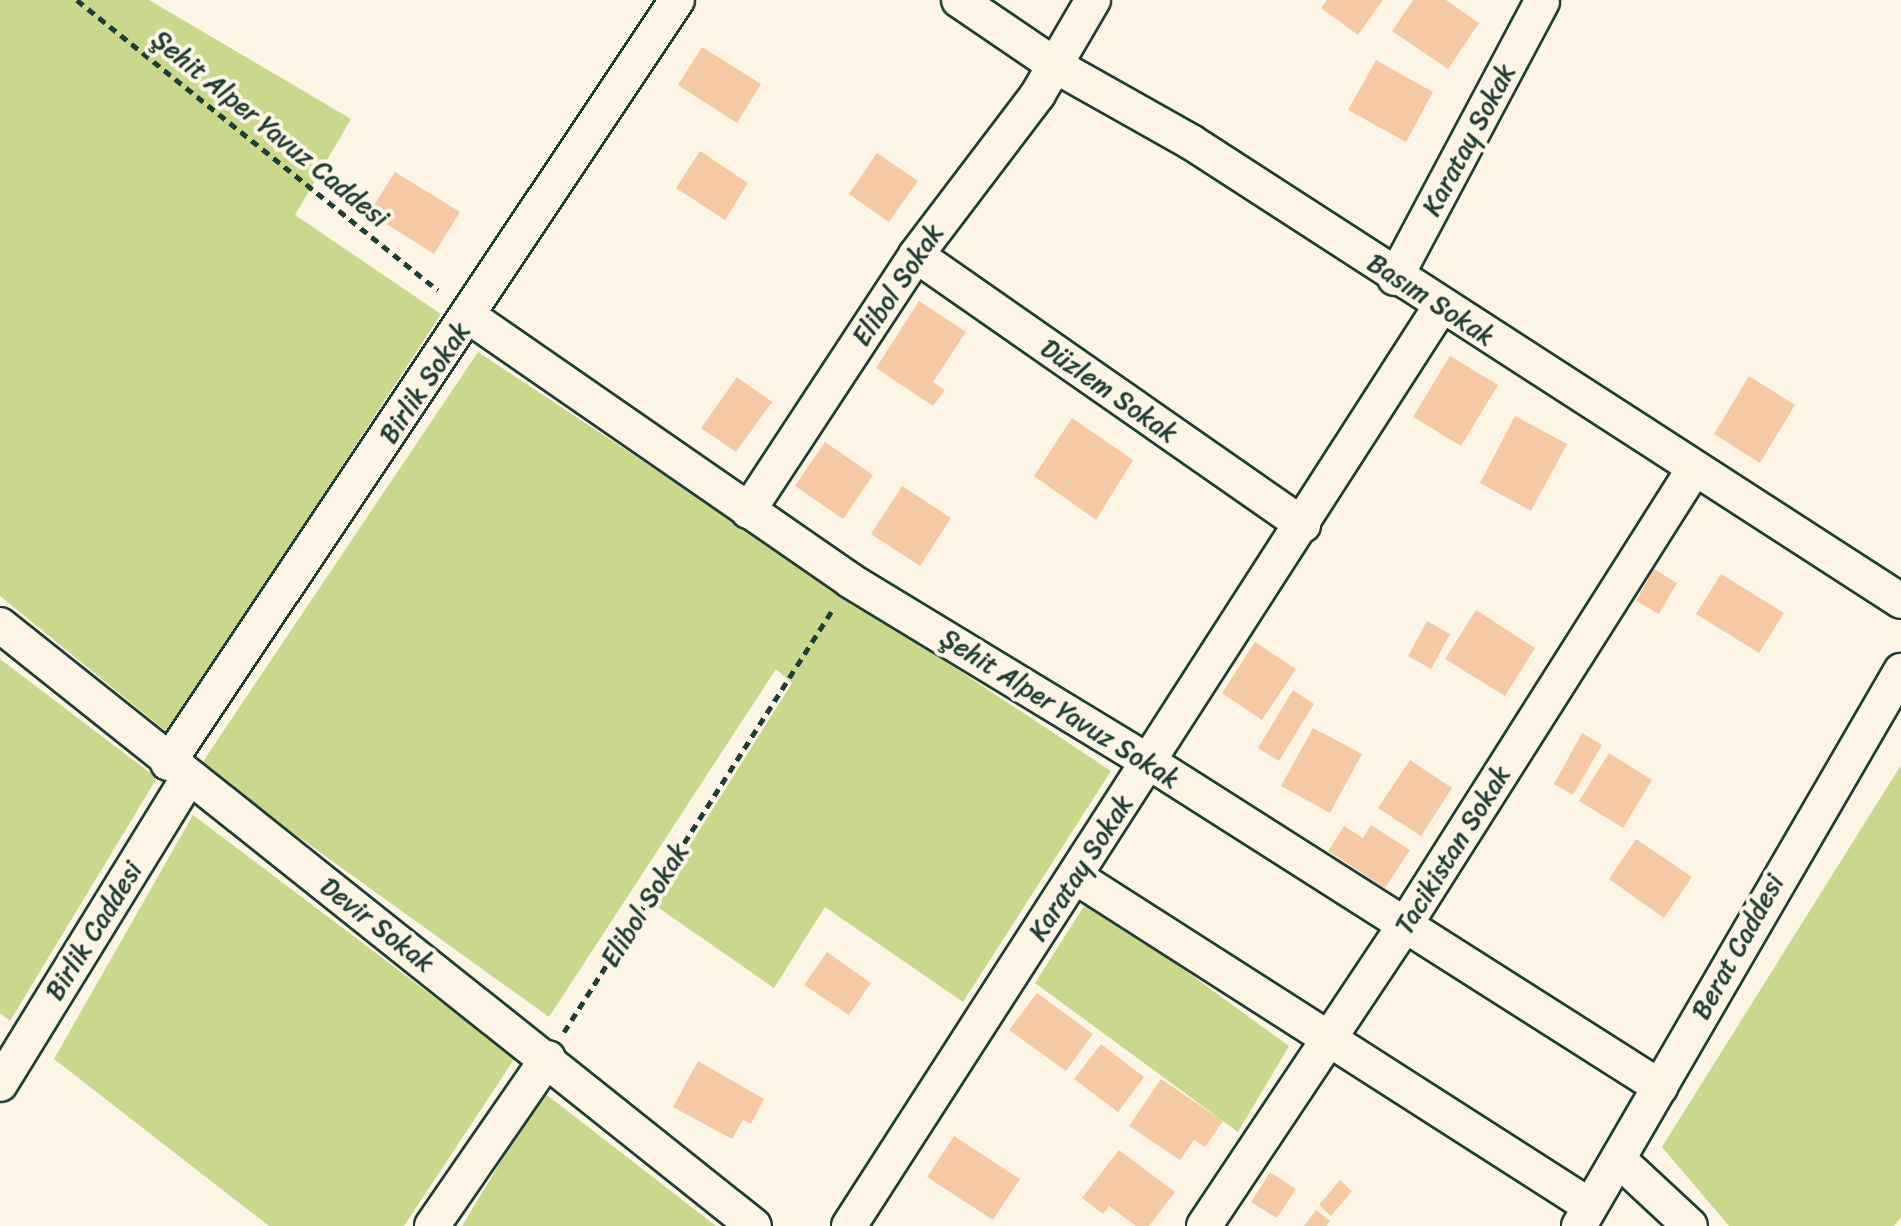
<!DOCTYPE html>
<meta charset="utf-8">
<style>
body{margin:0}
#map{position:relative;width:1901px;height:1226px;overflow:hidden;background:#fcf5e5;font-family:Sriracha,sans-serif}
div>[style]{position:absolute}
.green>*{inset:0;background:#c9d88c}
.building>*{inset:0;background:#f5c9a4}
.path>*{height:5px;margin-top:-2.5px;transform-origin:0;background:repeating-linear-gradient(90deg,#1f3d34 0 8px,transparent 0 14px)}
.roads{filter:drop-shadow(2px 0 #1f3d34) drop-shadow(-2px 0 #1f3d34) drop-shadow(0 2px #1f3d34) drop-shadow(0 -2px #1f3d34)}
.minor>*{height:34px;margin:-17px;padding:0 17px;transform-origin:17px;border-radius:17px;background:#fcf5e5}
span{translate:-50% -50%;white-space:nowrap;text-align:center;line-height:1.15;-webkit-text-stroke:8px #fcf5e5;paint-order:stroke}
.street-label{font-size:26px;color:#1f3d34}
</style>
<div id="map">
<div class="green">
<i style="clip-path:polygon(0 0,149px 0,351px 119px,295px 215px,441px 314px,168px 733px,0 596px)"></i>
<i style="clip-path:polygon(478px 352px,1111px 771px,963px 1002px,825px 907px,774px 988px,653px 904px,792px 683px,776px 669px,549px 1017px,200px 766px)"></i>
<i style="clip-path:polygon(0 659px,157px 778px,10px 1021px,0 1013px)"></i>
<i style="clip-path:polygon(1901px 765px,1901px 1217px,1894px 1226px,1729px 1226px,1662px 1147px)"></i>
<i style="clip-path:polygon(193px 815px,515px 1058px,404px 1226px,269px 1226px,54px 1059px)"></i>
<i style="clip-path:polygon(1088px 900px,1289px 1046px,1238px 1132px,1035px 983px)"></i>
<i style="clip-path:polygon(543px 1092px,716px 1226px,462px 1226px)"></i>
</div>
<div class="building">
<i style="clip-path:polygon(1327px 0,1383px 0,1358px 35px,1321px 8px)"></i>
<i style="clip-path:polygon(1413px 0,1446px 0,1479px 23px,1448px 69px,1392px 31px)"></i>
<i style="clip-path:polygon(702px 47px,761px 84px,737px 123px,678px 85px)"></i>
<i style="clip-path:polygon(1376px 60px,1433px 92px,1406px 142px,1348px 110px)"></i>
<i style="clip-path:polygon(700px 151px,748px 183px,725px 220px,676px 188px)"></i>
<i style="clip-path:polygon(877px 153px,918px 181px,889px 222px,849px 194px)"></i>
<i style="clip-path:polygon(395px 172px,460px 212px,434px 254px,369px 213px)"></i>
<i style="clip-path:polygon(919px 301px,966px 332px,933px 382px,945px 390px,933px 406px,876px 368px)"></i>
<i style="clip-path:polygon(1450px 356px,1498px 385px,1461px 446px,1413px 417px)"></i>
<i style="clip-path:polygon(1749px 376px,1795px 405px,1760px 463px,1714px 434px)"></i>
<i style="clip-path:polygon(737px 377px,772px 402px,736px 452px,701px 428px)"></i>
<i style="clip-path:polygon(1515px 416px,1567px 444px,1531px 511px,1480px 483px)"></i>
<i style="clip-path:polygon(1072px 418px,1133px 460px,1096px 520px,1034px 476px)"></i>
<i style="clip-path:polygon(825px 442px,873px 475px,843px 519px,795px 486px)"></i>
<i style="clip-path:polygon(902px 486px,951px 518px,920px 566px,871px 534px)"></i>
<i style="clip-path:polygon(1654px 569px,1677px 583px,1659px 614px,1636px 601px)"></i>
<i style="clip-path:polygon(1721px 574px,1784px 613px,1759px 653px,1696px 614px)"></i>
<i style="clip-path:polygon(1476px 610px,1535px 648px,1505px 696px,1445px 659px)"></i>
<i style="clip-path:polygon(1427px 621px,1450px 634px,1431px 669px,1408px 656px)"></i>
<i style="clip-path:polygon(1255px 642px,1296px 669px,1262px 720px,1222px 693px)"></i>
<i style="clip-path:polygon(1293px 690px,1314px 704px,1279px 761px,1258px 748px)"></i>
<i style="clip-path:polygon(1313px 728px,1362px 754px,1330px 813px,1281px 786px)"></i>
<i style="clip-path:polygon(1582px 733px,1602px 745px,1573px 795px,1554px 784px)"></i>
<i style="clip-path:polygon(1609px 753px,1652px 780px,1623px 828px,1579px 801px)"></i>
<i style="clip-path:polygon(1410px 760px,1452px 788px,1421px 836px,1378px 808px)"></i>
<i style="clip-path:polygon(1371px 825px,1410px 850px,1385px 888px,1328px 851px,1344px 826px,1363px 838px)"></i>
<i style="clip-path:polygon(1636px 839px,1692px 877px,1664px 918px,1609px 879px)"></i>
<i style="clip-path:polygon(827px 952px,871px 983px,849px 1015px,804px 985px)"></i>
<i style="clip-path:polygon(1037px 993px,1093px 1034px,1066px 1071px,1009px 1030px)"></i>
<i style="clip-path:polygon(1101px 1044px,1144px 1077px,1118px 1112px,1074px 1079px)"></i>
<i style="clip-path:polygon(698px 1061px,764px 1099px,751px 1124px,743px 1120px,732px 1139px,673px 1107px)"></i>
<i style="clip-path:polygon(1161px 1079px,1223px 1121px,1205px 1147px,1194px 1140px,1180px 1160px,1129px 1126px)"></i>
<i style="clip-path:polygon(954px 1136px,1020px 1179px,993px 1220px,927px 1177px)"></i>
<i style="clip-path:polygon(1119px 1150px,1175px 1192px,1149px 1226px,1136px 1226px,1109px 1206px,1103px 1214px,1082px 1198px)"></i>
<i style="clip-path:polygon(1270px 1172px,1296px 1189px,1277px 1218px,1251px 1202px)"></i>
<i style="clip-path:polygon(1340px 1180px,1352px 1191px,1331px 1216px,1319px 1205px)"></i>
<i style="clip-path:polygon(1316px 1210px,1330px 1221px,1326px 1226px,1304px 1226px)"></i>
</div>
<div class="path">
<i style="left:77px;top:0;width:463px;rotate:38.8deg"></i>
<i style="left:564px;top:1032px;width:501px;rotate:-57.55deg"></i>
</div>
<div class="roads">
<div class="minor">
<i style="left:959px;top:0;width:117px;rotate:34.2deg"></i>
<i style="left:1056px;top:66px;width:155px;rotate:29.4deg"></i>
<i style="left:1191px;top:142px;width:845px;rotate:32.88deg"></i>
<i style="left:916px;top:255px;width:472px;rotate:34.9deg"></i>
<i style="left:1395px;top:278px;width:313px;rotate:-62deg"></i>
<i style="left:470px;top:317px;width:464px;rotate:34.7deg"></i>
<i style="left:851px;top:581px;width:349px;rotate:31.3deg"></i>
<i style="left:1149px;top:762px;width:606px;rotate:32.46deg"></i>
<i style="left:748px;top:511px;width:306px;rotate:-56.7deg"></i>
<i style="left:916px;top:255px;width:202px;rotate:-52.8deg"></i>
<i style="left:1038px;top:94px;width:109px;rotate:-59.7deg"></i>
<i style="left:0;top:625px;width:964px;rotate:38.56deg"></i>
<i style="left:168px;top:763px;width:917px;rotate:-56.29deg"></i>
<i style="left:1076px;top:877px;width:610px;rotate:32.62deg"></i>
<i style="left:0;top:1084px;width:359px;rotate:-58.4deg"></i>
<i style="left:1618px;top:1159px;width:98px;rotate:42.9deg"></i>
<i style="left:432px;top:1226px;width:204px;rotate:-55.4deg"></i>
<i style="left:849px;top:1226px;width:1094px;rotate:-57.24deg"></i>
<i style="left:1204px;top:1226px;width:358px;rotate:-56.3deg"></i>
<i style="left:1403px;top:928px;width:543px;rotate:-57.63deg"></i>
<i style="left:1579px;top:1226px;width:642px;rotate:-59.88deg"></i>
</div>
</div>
<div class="street-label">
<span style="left:270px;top:129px;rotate:39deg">Şehit Alper Yavuz Caddesi</span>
<span style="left:1469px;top:140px;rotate:-62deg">Karatay Sokak</span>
<span style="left:898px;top:285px;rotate:-56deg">Elibol Sokak</span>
<span style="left:1431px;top:300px;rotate:33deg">Basım Sokak</span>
<span style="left:425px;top:383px;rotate:-56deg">Birlik Sokak</span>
<span style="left:1109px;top:391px;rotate:35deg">Düzlem Sokak</span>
<span style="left:1060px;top:709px;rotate:32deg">Şehit Alper Yavuz Sokak</span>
<span style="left:1453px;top:850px;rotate:-58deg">Tacikistan Sokak</span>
<span style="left:1081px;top:868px;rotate:-57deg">Karatay Sokak</span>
<span style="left:645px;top:905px;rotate:-58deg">Elibol Sokak</span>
<span style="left:377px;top:925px;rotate:38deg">Devir Sokak</span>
<span style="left:94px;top:931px;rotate:-58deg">Birlik Caddesi</span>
<span style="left:1738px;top:947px;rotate:-61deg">Berat Caddesi</span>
</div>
</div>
